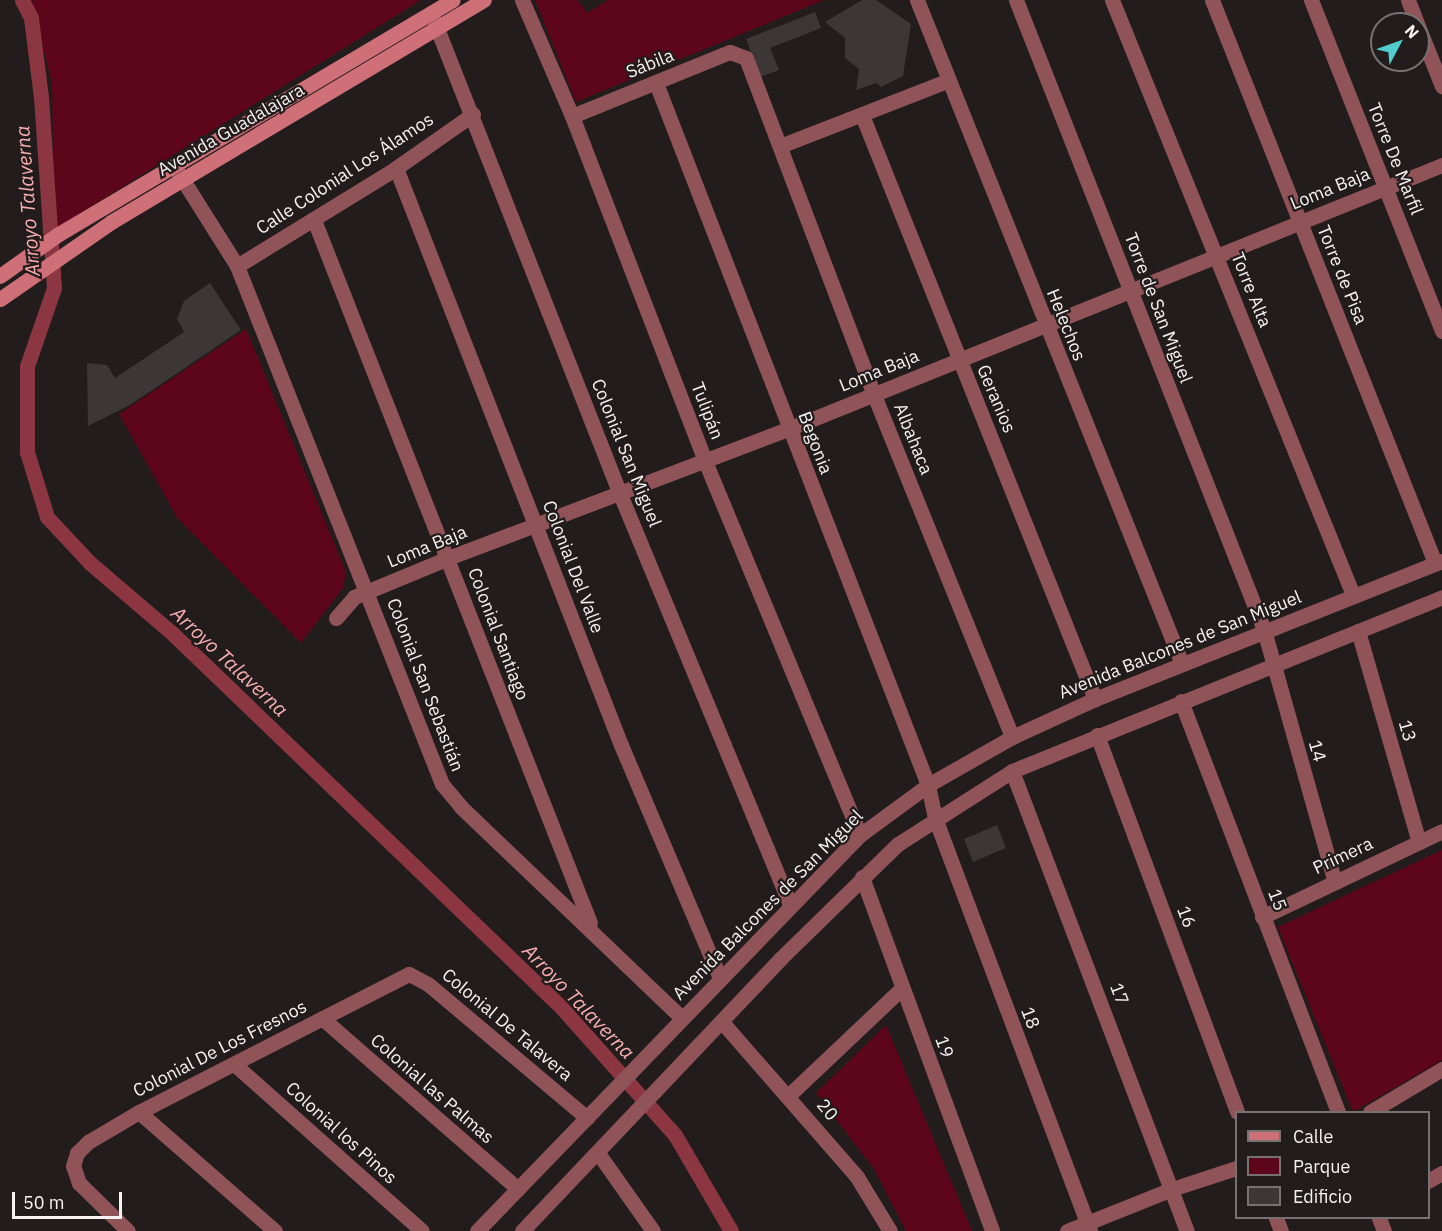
<!DOCTYPE html>
<meta charset="utf-8">
<style>
body{margin:0}
#map{position:relative;width:1442px;height:1231px;overflow:hidden;background:#221c1c;font-family:"IBM Plex Sans",sans-serif}
div>[style]{position:absolute}
.green>*{inset:0;background:#5c051b}
.canal>*{height:15px;margin:-7.5px;padding:0 7.5px;transform-origin:7.5px;border-radius:7.5px;background:#8b3641}
.building>*{inset:0;background:#3d3636}
.minor>*{height:15px;margin:-7.5px;padding:0 7.5px;transform-origin:7.5px;border-radius:7.5px;background:#8f5358}
.tertiary>*{height:15px;margin:-7.5px;padding:0 7.5px;transform-origin:7.5px;border-radius:7.5px;background:#8f5358}
.secondary>*{height:15px;margin:-7.5px;padding:0 7.5px;transform-origin:7.5px;border-radius:7.5px;background:#cf7079}
span{translate:-50% -50%;white-space:nowrap;text-align:center;line-height:1.15;-webkit-text-stroke:4.5px #221c1c;paint-order:stroke}
.street-label{font-size:18px;color:#f7f2f2}
.water-label{font-size:20px;color:#f8aeb2;font-style:italic}
.legend{position:absolute;left:1235px;top:1111px;width:195px;height:108px;box-sizing:border-box;background:#221c1c;border:2px solid #777272;margin:0;padding:8px 10px;list-style:none;font-size:18px;color:#f7f2f2}
.legend li{display:flex;align-items:center;gap:12px;height:30px}
.legend b{width:30px;border:2px solid #777272}
.north{position:absolute;left:1370px;top:12px;width:60px;height:60px;box-sizing:border-box;background:#221c1c;border:2px solid #777272;border-radius:50%;rotate:49deg;font-size:16px;font-weight:700;line-height:24px;text-align:center;color:#f7f2f2}
.north::after{content:'';display:block;margin:auto;width:21px;height:27px;background:#52cdcd;clip-path:polygon(50% 0,100% 100%,50% 72%,0 100%)}
.scale{position:absolute;left:12px;top:1192px;width:110px;height:27px;box-sizing:border-box;border:3px solid #f7f2f2;border-top:0;padding-left:8px;font-size:18px;line-height:21px;white-space:nowrap;color:#f7f2f2;-webkit-text-stroke:4px #221c1c;paint-order:stroke}
</style>
<div id="map">
<div class="green">
<i style="clip-path:polygon(32px 0,421px 0,55px 229px,52px 84px)"></i>
<i style="clip-path:polygon(535px 0,578px 0,587px 13px,608px 0,824px 0,576px 102px)"></i>
<i style="clip-path:polygon(246px 329px,346px 572px,343px 588px,301px 643px,178px 519px,119px 414px)"></i>
<i style="clip-path:polygon(1442px 850px,1442px 1060px,1353px 1112px,1278px 927px)"></i>
<i style="clip-path:polygon(886px 1025px,972px 1231px,906px 1231px,874px 1169px,816px 1093px)"></i>
</div>
<div class="canal">
<i style="left:22px;top:0;width:20px;rotate:63deg"></i>
<i style="left:31px;top:18px;width:80px;rotate:82.8deg"></i>
<i style="left:41px;top:97px;width:191px;rotate:86.1deg"></i>
<i style="left:54px;top:288px;width:83px;rotate:109.1deg"></i>
<i style="left:27px;top:366px;width:86px;rotate:90deg"></i>
<i style="left:27px;top:452px;width:68px;rotate:72.9deg"></i>
<i style="left:47px;top:517px;width:63px;rotate:46.9deg"></i>
<i style="left:90px;top:563px;width:108px;rotate:40.5deg"></i>
<i style="left:172px;top:633px;width:540px;rotate:43.87deg"></i>
<i style="left:561px;top:1007px;width:171px;rotate:48.3deg"></i>
<i style="left:675px;top:1135px;width:111px;rotate:59.7deg"></i>
</div>
<div class="building">
<i style="clip-path:polygon(862px 0,876px 0,911px 24px,903px 76px,881px 87px,876px 83px,856px 90px,859px 69px,845px 58px,845px 38px,825px 22px)"></i>
<i style="clip-path:polygon(815px 12px,821px 28px,770px 48px,779px 70px,760px 77px,746px 39px)"></i>
<i style="clip-path:polygon(210px 283px,241px 330px,130px 405px,88px 426px,87px 363px,107px 365px,115px 378px,184px 332px,177px 319px,184px 301px)"></i>
<i style="clip-path:polygon(997px 825px,1006px 848px,973px 862px,964px 839px)"></i>
</div>
<div class="minor">
<i style="left:522px;top:0;width:126px;rotate:66.7deg"></i>
<i style="left:572px;top:116px;width:370px;rotate:68.9deg"></i>
<i style="left:705px;top:461px;width:405px;rotate:67.5deg"></i>
<i style="left:917px;top:0;width:715px;rotate:68.24deg"></i>
<i style="left:1016px;top:0;width:677px;rotate:68.51deg"></i>
<i style="left:1264px;top:630px;width:262px;rotate:74.3deg"></i>
<i style="left:1112px;top:0;width:642px;rotate:67.95deg"></i>
<i style="left:1212px;top:0;width:606px;rotate:68.39deg"></i>
<i style="left:1311px;top:0;width:356px;rotate:68.4deg"></i>
<i style="left:1408px;top:0;width:26px;rotate:69deg"></i>
<i style="left:431px;top:13px;width:517px;rotate:68.55deg"></i>
<i style="left:620px;top:494px;width:445px;rotate:67.5deg"></i>
<i style="left:1418px;top:26px;width:65px;rotate:68.2deg"></i>
<i style="left:656px;top:83px;width:753px;rotate:68.82deg"></i>
<i style="left:928px;top:785px;width:34px;rotate:78deg"></i>
<i style="left:935px;top:818px;width:441px;rotate:69.4deg"></i>
<i style="left:862px;top:115px;width:629px;rotate:68.25deg"></i>
<i style="left:572px;top:116px;width:170px;rotate:-22.1deg"></i>
<i style="left:730px;top:52px;width:17px;rotate:21deg"></i>
<i style="left:746px;top:58px;width:360px;rotate:69.2deg"></i>
<i style="left:874px;top:395px;width:369px;rotate:68deg"></i>
<i style="left:780px;top:146px;width:179px;rotate:-21.3deg"></i>
<i style="left:396px;top:168px;width:619px;rotate:68.7deg"></i>
<i style="left:621px;top:745px;width:253px;rotate:67deg"></i>
<i style="left:176px;top:169px;width:115px;rotate:57.8deg"></i>
<i style="left:237px;top:266px;width:557px;rotate:68.41deg"></i>
<i style="left:442px;top:784px;width:30px;rotate:50deg"></i>
<i style="left:461px;top:807px;width:306px;rotate:43.7deg"></i>
<i style="left:314px;top:220px;width:755px;rotate:68.56deg"></i>
<i style="left:237px;top:266px;width:187px;rotate:-31.6deg"></i>
<i style="left:396px;top:168px;width:94px;rotate:-35deg"></i>
<i style="left:336px;top:618px;width:28px;rotate:-49deg"></i>
<i style="left:354px;top:597px;width:102px;rotate:-22.5deg"></i>
<i style="left:448px;top:558px;width:364px;rotate:-20.8deg"></i>
<i style="left:788px;top:429px;width:705px;rotate:-21.98deg"></i>
<i style="left:1358px;top:631px;width:220px;rotate:73.9deg"></i>
<i style="left:1181px;top:701px;width:440px;rotate:69.1deg"></i>
<i style="left:1097px;top:735px;width:402px;rotate:69.6deg"></i>
<i style="left:1012px;top:771px;width:492px;rotate:69.2deg"></i>
<i style="left:862px;top:877px;width:377px;rotate:69.8deg"></i>
<i style="left:1262px;top:917px;width:199px;rotate:-25.5deg"></i>
<i style="left:322px;top:1018px;width:260px;rotate:41.1deg"></i>
<i style="left:722px;top:1022px;width:206px;rotate:48.9deg"></i>
<i style="left:857px;top:1177px;width:63px;rotate:58.6deg"></i>
<i style="left:234px;top:1064px;width:251px;rotate:41.6deg"></i>
<i style="left:789px;top:1095px;width:156px;rotate:-43.4deg"></i>
<i style="left:139px;top:1112px;width:181px;rotate:41.2deg"></i>
<i style="left:1370px;top:1112px;width:84px;rotate:-30.8deg"></i>
<i style="left:598px;top:1153px;width:95px;rotate:54.8deg"></i>
<i style="left:1428px;top:1181px;width:16px;rotate:-30deg"></i>
<i style="left:1276px;top:1218px;width:14px;rotate:69deg"></i>
<i style="left:1379px;top:1218px;width:14px;rotate:69deg"></i>
<i style="left:128px;top:1231px;width:69px;rotate:-135.6deg"></i>
<i style="left:79px;top:1183px;width:18px;rotate:-109deg"></i>
<i style="left:73px;top:1166px;width:14px;rotate:-73deg"></i>
<i style="left:77px;top:1153px;width:16px;rotate:-45deg"></i>
<i style="left:88px;top:1142px;width:59px;rotate:-30.5deg"></i>
<i style="left:139px;top:1112px;width:303px;rotate:-27.1deg"></i>
<i style="left:409px;top:974px;width:21px;rotate:28deg"></i>
<i style="left:428px;top:984px;width:208px;rotate:40.1deg"></i>
<i style="left:1067px;top:1231px;width:113px;rotate:-21.8deg"></i>
<i style="left:1172px;top:1189px;width:67px;rotate:-18.2deg"></i>
</div>
<div class="tertiary">
<i style="left:477px;top:1231px;width:551px;rotate:-45.96deg"></i>
<i style="left:860px;top:835px;width:84px;rotate:-36.3deg"></i>
<i style="left:928px;top:785px;width:97px;rotate:-29.7deg"></i>
<i style="left:1012px;top:737px;width:91px;rotate:-24.6deg"></i>
<i style="left:1095px;top:699px;width:373px;rotate:-21.7deg"></i>
<i style="left:522px;top:1231px;width:376px;rotate:-46.5deg"></i>
<i style="left:781px;top:958px;width:163px;rotate:-44.3deg"></i>
<i style="left:898px;top:844px;width:135px;rotate:-32.6deg"></i>
<i style="left:1012px;top:771px;width:464px;rotate:-22deg"></i>
</div>
<div class="secondary">
<i style="left:0;top:276px;width:70px;rotate:-35.7deg"></i>
<i style="left:57px;top:235px;width:460px;rotate:-30.7deg"></i>
<i style="left:0;top:299px;width:135px;rotate:-34.7deg"></i>
<i style="left:111px;top:222px;width:434px;rotate:-30.8deg"></i>
</div>
<div class="street-label">
<span style="left:650px;top:64px;rotate:-22deg">Sábila</span>
<span style="left:231px;top:130px;rotate:-30deg">Avenida Guadalajara</span>
<span style="left:1395px;top:159px;rotate:68deg">Torre De Marfil</span>
<span style="left:345px;top:174px;rotate:-33deg">Calle Colonial Los Álamos</span>
<span style="left:1330px;top:189px;rotate:-22deg">Loma Baja</span>
<span style="left:1342px;top:275px;rotate:68deg">Torre de Pisa</span>
<span style="left:1251px;top:290px;rotate:68deg">Torre Alta</span>
<span style="left:1158px;top:308px;rotate:69deg">Torre de San Miguel</span>
<span style="left:1066px;top:325px;rotate:68deg">Helechos</span>
<span style="left:879px;top:371px;rotate:-22deg">Loma Baja</span>
<span style="left:996px;top:399px;rotate:67deg">Geranios</span>
<span style="left:707px;top:411px;rotate:69deg">Tulipán</span>
<span style="left:913px;top:439px;rotate:68deg">Albahaca</span>
<span style="left:815px;top:443px;rotate:69deg">Begonia</span>
<span style="left:626px;top:453px;rotate:68deg">Colonial San Miguel</span>
<span style="left:427px;top:547px;rotate:-22deg">Loma Baja</span>
<span style="left:573px;top:567px;rotate:69deg">Colonial Del Valle</span>
<span style="left:498px;top:634px;rotate:69deg">Colonial Santiago</span>
<span style="left:1180px;top:645px;rotate:-22deg">Avenida Balcones de San Miguel</span>
<span style="left:425px;top:685px;rotate:69deg">Colonial San Sebastián</span>
<span style="left:1407px;top:731px;rotate:74deg">13</span>
<span style="left:1317px;top:751px;rotate:74deg">14</span>
<span style="left:1343px;top:856px;rotate:-25deg">Primera</span>
<span style="left:1277px;top:900px;rotate:69deg">15</span>
<span style="left:768px;top:905px;rotate:-45deg">Avenida Balcones de San Miguel</span>
<span style="left:1186px;top:917px;rotate:69deg">16</span>
<span style="left:1119px;top:994px;rotate:69deg">17</span>
<span style="left:1030px;top:1018px;rotate:69deg">18</span>
<span style="left:507px;top:1025px;rotate:40deg">Colonial De Talavera</span>
<span style="left:944px;top:1047px;rotate:70deg">19</span>
<span style="left:220px;top:1049px;rotate:-27deg">Colonial De Los Fresnos</span>
<span style="left:432px;top:1089px;rotate:41deg">Colonial las Palmas</span>
<span style="left:827px;top:1110px;rotate:50deg">20</span>
<span style="left:341px;top:1133px;rotate:42deg">Colonial los Pinos</span>
</div>
<div class="water-label">
<span style="left:27px;top:201px;rotate:-94deg">Arroyo Talaverna</span>
<span style="left:230px;top:661px;rotate:43deg">Arroyo Talaverna</span>
<span style="left:579px;top:1001px;rotate:46deg">Arroyo Talaverna</span>
</div>
<ul class="legend">
<li><b style="height:8px;background:#cf7079"></b>Calle</li>
<li><b style="height:16px;background:#5c051b"></b>Parque</li>
<li><b style="height:16px;background:#3d3636"></b>Edificio</li>
</ul>
<div class="north">N</div>
<div class="scale">50 m</div>
</div>
